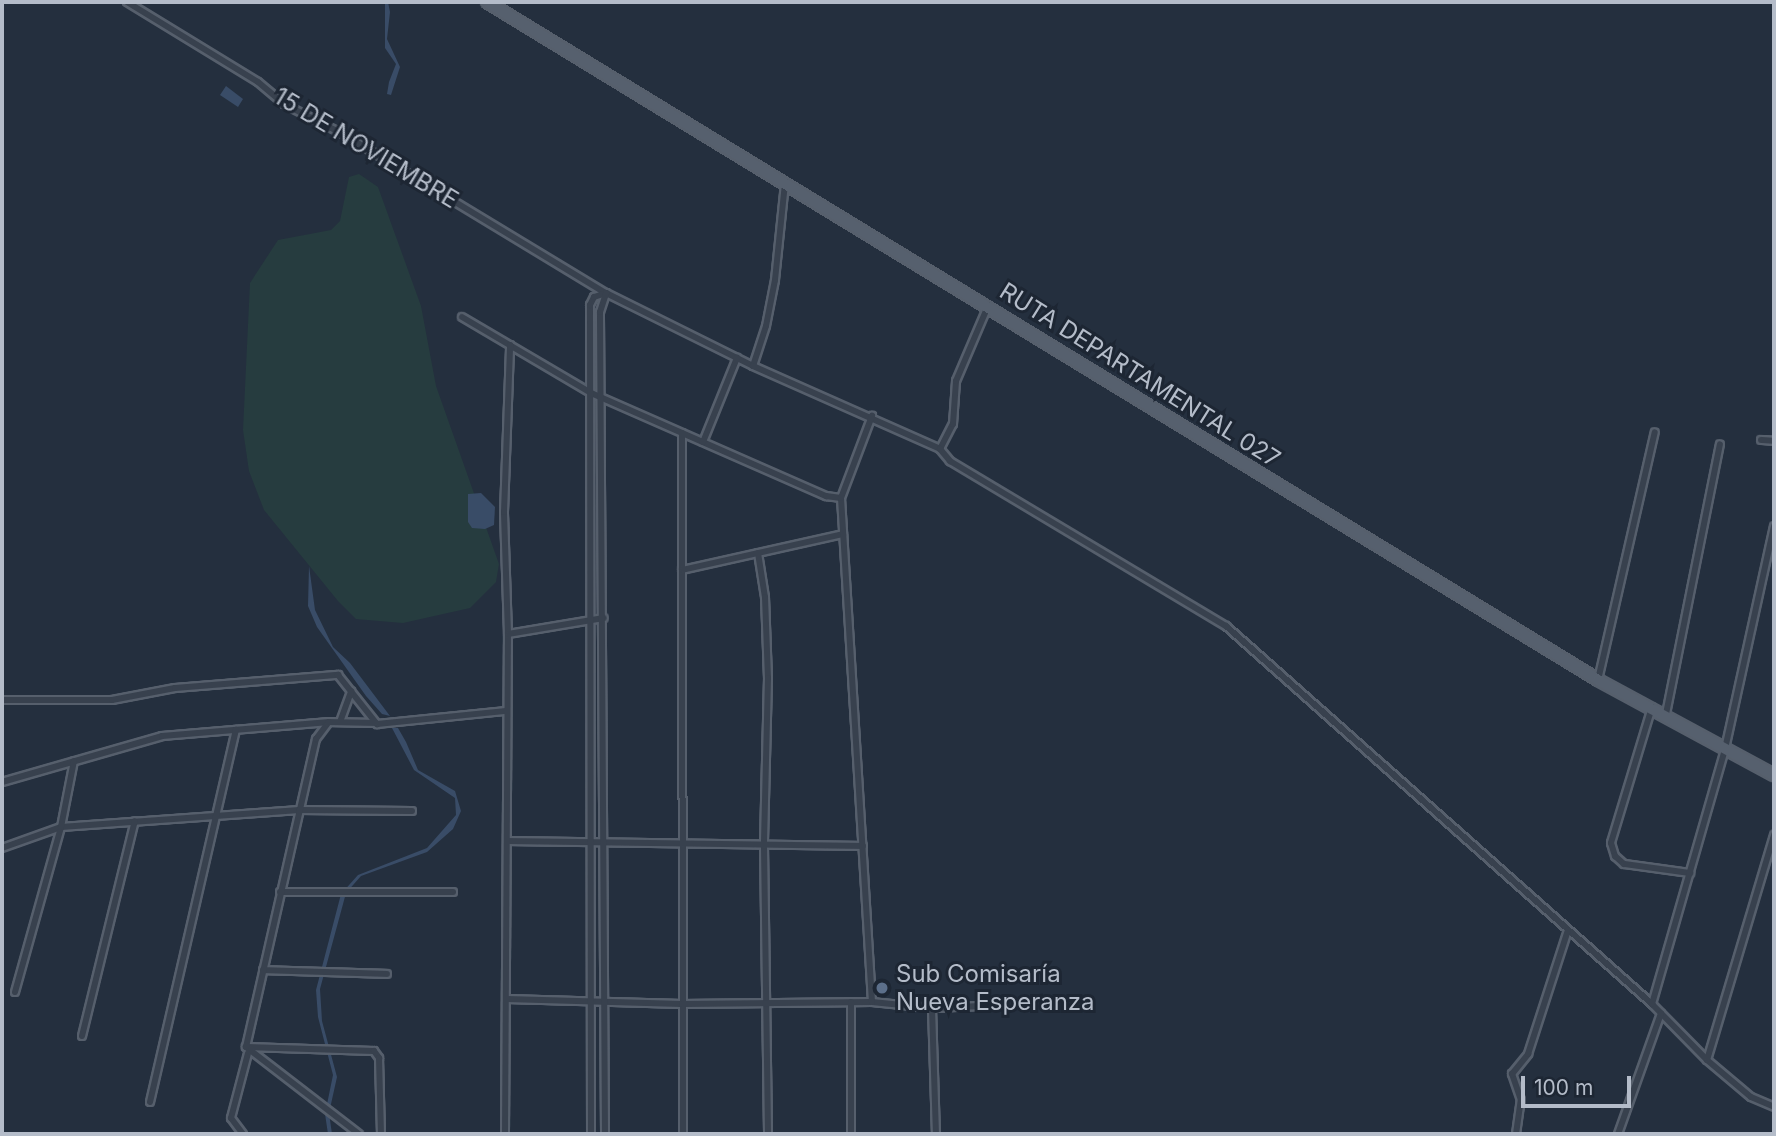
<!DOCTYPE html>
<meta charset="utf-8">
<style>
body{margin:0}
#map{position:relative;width:1776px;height:1136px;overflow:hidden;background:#242f3e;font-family:Inter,sans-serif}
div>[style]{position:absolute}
.green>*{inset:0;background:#263c3f}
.water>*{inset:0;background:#394c67}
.roads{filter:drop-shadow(2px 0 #565f6c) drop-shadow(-2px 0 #565f6c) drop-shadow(0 2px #565f6c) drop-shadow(0 -2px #565f6c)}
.minor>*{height:6px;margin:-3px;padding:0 3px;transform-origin:3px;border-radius:3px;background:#38414e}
.primary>*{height:10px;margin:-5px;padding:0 5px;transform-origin:5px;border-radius:5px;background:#56606e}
.dots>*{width:19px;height:19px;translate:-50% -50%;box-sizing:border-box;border:4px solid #1d2633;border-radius:50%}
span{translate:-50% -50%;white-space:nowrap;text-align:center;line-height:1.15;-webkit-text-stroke:6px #1d2633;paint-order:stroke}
.street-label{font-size:24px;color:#b4bcc9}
.poi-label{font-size:24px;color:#b4bcc9}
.left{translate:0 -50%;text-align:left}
.frame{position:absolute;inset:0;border:4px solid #b4bcc9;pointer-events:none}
.scale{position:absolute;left:1521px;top:1076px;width:110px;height:32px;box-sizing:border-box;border:4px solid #b4bcc9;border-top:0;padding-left:9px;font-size:21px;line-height:24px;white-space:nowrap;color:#b4bcc9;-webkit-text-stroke:5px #1d2633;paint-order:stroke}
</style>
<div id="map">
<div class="green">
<i style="clip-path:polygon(359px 174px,378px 187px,421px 306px,436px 386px,499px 564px,496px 582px,470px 608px,403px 623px,356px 619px,338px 601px,264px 510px,249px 471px,243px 430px,250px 283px,278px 240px,331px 230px,340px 221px,349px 177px)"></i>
</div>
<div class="water">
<i style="clip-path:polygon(385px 2px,388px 2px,390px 12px,387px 39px,400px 67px,391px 95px,387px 94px,389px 82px,396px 64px,385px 48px)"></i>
<i style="clip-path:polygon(226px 86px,243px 99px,238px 107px,220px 95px)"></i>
<i style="clip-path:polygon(481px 493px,495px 507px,494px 525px,485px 529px,472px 528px,468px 522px,468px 494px)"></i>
<i style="clip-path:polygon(309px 566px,315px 610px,333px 647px,350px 663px,390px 716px,382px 714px,366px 696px,317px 627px,308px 606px)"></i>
<i style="clip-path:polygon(392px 728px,398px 728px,406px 742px,418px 770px,455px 791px,461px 811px,453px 829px,427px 852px,361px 876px,346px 893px,320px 989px,322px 1021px,337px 1077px,329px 1113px,332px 1134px,328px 1134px,325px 1114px,333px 1075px,318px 1017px,316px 990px,341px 894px,358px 875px,427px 848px,456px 815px,455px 798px,414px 770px)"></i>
</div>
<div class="roads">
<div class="minor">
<i style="left:127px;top:2px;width:153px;rotate:31.4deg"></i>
<i style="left:258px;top:82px;width:34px;rotate:40deg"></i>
<i style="left:284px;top:104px;width:66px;rotate:27deg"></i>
<i style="left:343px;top:134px;width:307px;rotate:31.2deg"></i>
<i style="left:606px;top:293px;width:164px;rotate:26.4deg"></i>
<i style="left:753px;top:366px;width:42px;rotate:-72deg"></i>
<i style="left:766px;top:326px;width:47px;rotate:-78.9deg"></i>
<i style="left:775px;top:280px;width:98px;rotate:-84.1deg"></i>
<i style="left:462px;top:317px;width:150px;rotate:30.5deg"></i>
<i style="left:591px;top:393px;width:257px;rotate:23.7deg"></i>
<i style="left:826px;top:496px;width:15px;rotate:8deg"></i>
<i style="left:753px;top:366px;width:205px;rotate:23.9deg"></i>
<i style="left:940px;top:449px;width:28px;rotate:-63deg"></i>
<i style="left:953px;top:424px;width:43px;rotate:-86deg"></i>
<i style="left:956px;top:381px;width:82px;rotate:-66.9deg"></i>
<i style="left:682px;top:433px;width:701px;rotate:89.92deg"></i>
<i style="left:1761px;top:440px;width:13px;rotate:4deg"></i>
<i style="left:703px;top:442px;width:91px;rotate:-68deg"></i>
<i style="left:940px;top:449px;width:16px;rotate:50deg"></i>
<i style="left:950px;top:461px;width:322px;rotate:30.9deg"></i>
<i style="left:1226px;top:626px;width:570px;rotate:41.58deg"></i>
<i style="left:1652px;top:1004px;width:78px;rotate:45.5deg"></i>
<i style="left:1707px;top:1060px;width:57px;rotate:40.1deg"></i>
<i style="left:1751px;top:1097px;width:25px;rotate:23deg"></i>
<i style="left:758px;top:553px;width:45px;rotate:81deg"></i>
<i style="left:765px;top:597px;width:81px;rotate:87.9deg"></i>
<i style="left:768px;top:678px;width:168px;rotate:91.4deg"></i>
<i style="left:764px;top:846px;width:288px;rotate:89.2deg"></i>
<i style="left:682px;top:570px;width:165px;rotate:-12.6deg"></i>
<i style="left:508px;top:634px;width:122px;rotate:-91.9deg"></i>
<i style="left:504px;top:512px;width:167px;rotate:-87.9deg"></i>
<i style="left:1598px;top:680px;width:254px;rotate:-77.1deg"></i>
<i style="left:2px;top:700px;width:110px"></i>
<i style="left:112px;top:700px;width:64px;rotate:-10.8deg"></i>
<i style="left:175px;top:688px;width:164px;rotate:-4.6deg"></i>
<i style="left:338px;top:675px;width:63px;rotate:51.5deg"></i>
<i style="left:377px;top:724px;width:130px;rotate:-5.8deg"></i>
<i style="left:1652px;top:707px;width:142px;rotate:106.8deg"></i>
<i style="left:1611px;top:843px;width:14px;rotate:73deg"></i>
<i style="left:1615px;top:856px;width:12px;rotate:42deg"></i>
<i style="left:1624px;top:864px;width:67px;rotate:7.8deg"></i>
<i style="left:1666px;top:714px;width:275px;rotate:-78.7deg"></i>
<i style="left:340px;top:722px;width:33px;rotate:-70deg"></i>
<i style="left:2px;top:782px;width:166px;rotate:-16deg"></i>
<i style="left:162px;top:736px;width:168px;rotate:-4.8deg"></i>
<i style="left:509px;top:841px;width:354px;rotate:0.8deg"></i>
<i style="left:2px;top:848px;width:63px;rotate:-19.6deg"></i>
<i style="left:61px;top:827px;width:239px;rotate:-4.1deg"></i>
<i style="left:299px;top:810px;width:113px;rotate:0.5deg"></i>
<i style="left:280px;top:892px;width:173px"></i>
<i style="left:263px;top:970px;width:124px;rotate:1.8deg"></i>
<i style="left:15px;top:992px;width:171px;rotate:-74.4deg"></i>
<i style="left:61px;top:827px;width:67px;rotate:-78.9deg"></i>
<i style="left:507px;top:999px;width:175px;rotate:1.6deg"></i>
<i style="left:682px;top:1004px;width:190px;rotate:-0.6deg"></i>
<i style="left:872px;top:1002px;width:60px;rotate:5.7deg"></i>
<i style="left:932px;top:1008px;width:126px;rotate:88.2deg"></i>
<i style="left:872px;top:1002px;width:505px;rotate:-93.52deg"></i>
<i style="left:841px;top:498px;width:88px;rotate:-69.3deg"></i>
<i style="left:1652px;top:1004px;width:265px;rotate:-74deg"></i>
<i style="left:1725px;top:749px;width:228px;rotate:-77.6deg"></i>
<i style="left:932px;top:1008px;width:50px;rotate:-2.3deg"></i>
<i style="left:82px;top:1036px;width:221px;rotate:-76.2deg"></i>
<i style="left:246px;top:1047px;width:128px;rotate:1.8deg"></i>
<i style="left:374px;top:1051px;width:9px;rotate:54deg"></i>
<i style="left:379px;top:1058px;width:76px;rotate:88.5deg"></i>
<i style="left:1707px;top:1060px;width:235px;rotate:-73.4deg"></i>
<i style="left:150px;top:1102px;width:382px;rotate:-77deg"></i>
<i style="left:243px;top:1134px;width:20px;rotate:-127deg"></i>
<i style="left:231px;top:1118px;width:67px;rotate:-75.3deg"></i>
<i style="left:359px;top:1134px;width:143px;rotate:-142.4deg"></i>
<i style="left:246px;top:1047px;width:316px;rotate:-77.2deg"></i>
<i style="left:316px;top:739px;width:21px;rotate:-53deg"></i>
<i style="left:329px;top:722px;width:46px;rotate:1.2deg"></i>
<i style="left:505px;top:1134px;width:500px;rotate:-89.66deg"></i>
<i style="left:508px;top:634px;width:97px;rotate:-9.5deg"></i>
<i style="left:591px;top:1134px;width:829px;rotate:-90.07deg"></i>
<i style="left:590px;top:305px;width:9px;rotate:-63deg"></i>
<i style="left:594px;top:297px;width:13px;rotate:-18deg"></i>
<i style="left:605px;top:1134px;width:822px;rotate:-90.35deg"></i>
<i style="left:600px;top:312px;width:20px;rotate:-72deg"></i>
<i style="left:851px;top:1134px;width:132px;rotate:-90deg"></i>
<i style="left:1516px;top:1134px;width:34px;rotate:-82deg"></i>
<i style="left:1521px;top:1100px;width:28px;rotate:-109deg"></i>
<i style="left:1512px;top:1074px;width:26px;rotate:-51deg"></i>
<i style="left:1528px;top:1054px;width:130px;rotate:-72.1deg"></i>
<i style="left:1618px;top:1134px;width:128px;rotate:-70.4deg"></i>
</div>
<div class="primary">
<i style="left:487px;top:2px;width:1302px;rotate:31.39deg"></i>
<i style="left:1598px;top:680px;width:200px;rotate:28.4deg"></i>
</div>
</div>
<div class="dots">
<i style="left:882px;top:988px;background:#5c6f8a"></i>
</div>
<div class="street-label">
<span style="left:366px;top:148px;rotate:31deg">15 DE NOVIEMBRE</span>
<span style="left:1140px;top:375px;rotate:32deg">RUTA DEPARTAMENTAL 027</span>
</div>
<div class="poi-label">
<span class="left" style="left:896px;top:988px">Sub Comisaría<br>Nueva Esperanza</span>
</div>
<div class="frame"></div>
<div class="scale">100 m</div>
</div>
